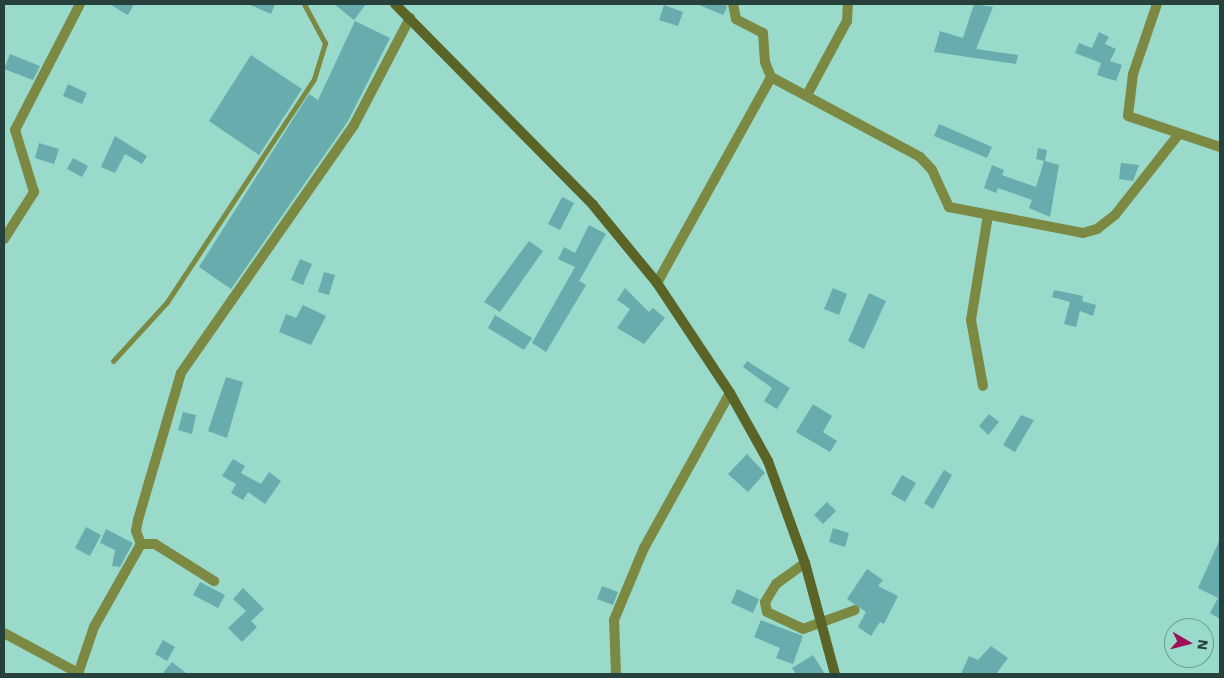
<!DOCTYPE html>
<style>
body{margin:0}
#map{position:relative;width:1224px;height:678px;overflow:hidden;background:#9adacb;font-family:"Work Sans",sans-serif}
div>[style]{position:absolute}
.building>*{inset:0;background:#68acae}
.service>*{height:5px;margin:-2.5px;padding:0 2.5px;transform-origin:2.5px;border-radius:2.5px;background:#7c8943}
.minor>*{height:10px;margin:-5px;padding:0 5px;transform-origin:5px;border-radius:5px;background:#7c8943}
.secondary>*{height:10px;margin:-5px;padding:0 5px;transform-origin:5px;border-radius:5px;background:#596426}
span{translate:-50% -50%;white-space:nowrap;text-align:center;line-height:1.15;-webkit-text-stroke:4px #9adacb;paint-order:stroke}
.frame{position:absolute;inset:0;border:5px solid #26413b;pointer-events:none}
.north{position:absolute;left:1164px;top:618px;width:50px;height:50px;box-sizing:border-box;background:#9adacb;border:1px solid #6c9d91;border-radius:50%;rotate:98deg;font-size:14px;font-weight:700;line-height:20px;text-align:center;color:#26413b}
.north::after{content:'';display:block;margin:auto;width:18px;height:22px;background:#a11159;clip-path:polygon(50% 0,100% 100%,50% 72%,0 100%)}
</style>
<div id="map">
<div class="building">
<i style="clip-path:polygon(109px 4px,134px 4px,128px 15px)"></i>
<i style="clip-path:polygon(248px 4px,275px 4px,271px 14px)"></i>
<i style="clip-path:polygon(334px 4px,366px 4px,354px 20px)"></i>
<i style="clip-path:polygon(697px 4px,726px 4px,727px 8px,723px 15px)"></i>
<i style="clip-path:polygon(974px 4px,993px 7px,976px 49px,1018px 55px,1016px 64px,934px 52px,940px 31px,963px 38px)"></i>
<i style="clip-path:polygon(664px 5px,683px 12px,678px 26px,659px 20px)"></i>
<i style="clip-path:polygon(355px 21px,390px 38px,348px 121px,231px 289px,199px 267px,309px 94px,318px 100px)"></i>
<i style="clip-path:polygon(1099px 32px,1109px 37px,1105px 44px,1116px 49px,1110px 61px,1122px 65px,1116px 81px,1097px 75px,1101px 63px,1075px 53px,1079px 43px,1092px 48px)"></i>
<i style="clip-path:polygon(10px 54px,40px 66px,33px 80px,4px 69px)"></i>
<i style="clip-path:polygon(251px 55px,302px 89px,259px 155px,209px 121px)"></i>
<i style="clip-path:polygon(68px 84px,87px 93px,82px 104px,63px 96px)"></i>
<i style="clip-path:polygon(939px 124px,992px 147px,987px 158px,934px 136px)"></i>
<i style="clip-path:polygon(115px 136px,147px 156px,142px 164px,125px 154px,115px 173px,101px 167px)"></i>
<i style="clip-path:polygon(39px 143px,59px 149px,54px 164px,35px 158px)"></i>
<i style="clip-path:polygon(1038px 148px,1047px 150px,1045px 161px,1059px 165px,1050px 217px,1029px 208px,1032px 200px,998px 188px,996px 193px,984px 188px,992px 165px,1004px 170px,1002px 175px,1036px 187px,1044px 161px,1036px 159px)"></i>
<i style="clip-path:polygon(73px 158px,88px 166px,82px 177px,67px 169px)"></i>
<i style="clip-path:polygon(1121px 163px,1139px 165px,1133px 181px,1119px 179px)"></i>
<i style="clip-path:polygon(562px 197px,574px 203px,560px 230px,548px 224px)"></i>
<i style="clip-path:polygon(589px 225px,606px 234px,579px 281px,586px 285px,546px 352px,532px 343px,575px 267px,558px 259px,564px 247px,575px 253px)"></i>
<i style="clip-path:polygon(529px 241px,543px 251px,500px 312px,484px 302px)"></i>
<i style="clip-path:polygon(300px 259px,312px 264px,303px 285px,291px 280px)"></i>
<i style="clip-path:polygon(324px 272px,335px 275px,329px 295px,318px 292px)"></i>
<i style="clip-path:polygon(625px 288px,649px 312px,653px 308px,665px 318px,644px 344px,617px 328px,630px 309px,617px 300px)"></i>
<i style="clip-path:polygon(833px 288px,847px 294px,839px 315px,824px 309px)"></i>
<i style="clip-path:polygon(1054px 290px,1083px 296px,1082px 301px,1096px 305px,1093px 316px,1080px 311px,1076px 327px,1064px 324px,1070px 302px,1052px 297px)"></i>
<i style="clip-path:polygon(869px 293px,886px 301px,864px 349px,848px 341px)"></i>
<i style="clip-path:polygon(303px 305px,326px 316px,311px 345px,279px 332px,286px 314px,296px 318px)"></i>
<i style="clip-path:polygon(495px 315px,532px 338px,524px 350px,488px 328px)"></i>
<i style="clip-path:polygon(747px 361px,790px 388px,777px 409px,764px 401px,772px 388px,743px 367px)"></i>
<i style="clip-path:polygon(226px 377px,243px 382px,227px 438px,208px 431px)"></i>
<i style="clip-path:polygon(813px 404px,832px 416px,823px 432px,837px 441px,830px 452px,796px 432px)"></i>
<i style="clip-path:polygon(183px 412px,196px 415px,192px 434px,178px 430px)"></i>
<i style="clip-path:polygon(989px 414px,999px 422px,988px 435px,979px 426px)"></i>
<i style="clip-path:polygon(1021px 415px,1034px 420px,1015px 452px,1003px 445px)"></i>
<i style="clip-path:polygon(747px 454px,765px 473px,748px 492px,728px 474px)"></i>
<i style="clip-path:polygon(233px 459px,245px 466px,241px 473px,261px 484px,269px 472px,281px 481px,265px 504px,248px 492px,243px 500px,231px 493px,236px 484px,222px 476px)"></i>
<i style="clip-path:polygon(944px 470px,952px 475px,933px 509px,924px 503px)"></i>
<i style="clip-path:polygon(902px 475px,916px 483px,905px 502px,891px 494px)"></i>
<i style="clip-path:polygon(827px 502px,836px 511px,823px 524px,814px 515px)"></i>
<i style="clip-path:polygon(86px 527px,101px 535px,90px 556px,75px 548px)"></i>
<i style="clip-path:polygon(833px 528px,849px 533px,845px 547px,829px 542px)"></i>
<i style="clip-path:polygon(106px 529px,133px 543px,120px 567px,112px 566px,115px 550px,100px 543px)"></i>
<i style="clip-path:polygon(1220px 539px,1220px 619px,1210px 613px,1218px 598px,1198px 588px)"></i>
<i style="clip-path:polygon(867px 569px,883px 580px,878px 586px,898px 596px,884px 624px,880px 622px,871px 636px,858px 627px,866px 612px,847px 599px)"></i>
<i style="clip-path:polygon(200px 582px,225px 595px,218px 608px,193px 595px)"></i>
<i style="clip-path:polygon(602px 586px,618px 592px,613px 605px,597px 599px)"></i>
<i style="clip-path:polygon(243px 588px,264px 609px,251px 621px,257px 627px,242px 642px,228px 628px,246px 611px,233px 599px)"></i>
<i style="clip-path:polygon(737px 589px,759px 599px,753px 613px,731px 603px)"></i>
<i style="clip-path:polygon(761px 620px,803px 636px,793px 664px,776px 658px,780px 648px,754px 637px)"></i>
<i style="clip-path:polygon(163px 640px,175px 647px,167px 661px,155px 654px)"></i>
<i style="clip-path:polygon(991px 646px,1008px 658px,996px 674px,961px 674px,969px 656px,978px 660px)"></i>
<i style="clip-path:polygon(813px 655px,825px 674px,796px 674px,792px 668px)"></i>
<i style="clip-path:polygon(172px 662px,187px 674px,162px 674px)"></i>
</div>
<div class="service">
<i style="left:113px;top:361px;width:80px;rotate:-47.5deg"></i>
<i style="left:167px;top:302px;width:267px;rotate:-56.6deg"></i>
<i style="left:314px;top:79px;width:38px;rotate:-73deg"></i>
<i style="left:325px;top:43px;width:44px;rotate:-118.3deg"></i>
</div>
<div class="minor">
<i style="left:1157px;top:4px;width:74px;rotate:108.9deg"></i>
<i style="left:1133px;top:74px;width:42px;rotate:96.8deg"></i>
<i style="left:1128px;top:116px;width:97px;rotate:18.6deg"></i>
<i style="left:771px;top:77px;width:169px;rotate:28.2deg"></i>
<i style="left:920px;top:157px;width:18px;rotate:47deg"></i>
<i style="left:932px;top:170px;width:41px;rotate:65.3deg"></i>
<i style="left:949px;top:207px;width:136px;rotate:11deg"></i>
<i style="left:1083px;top:233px;width:15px;rotate:-16deg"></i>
<i style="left:1097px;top:229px;width:23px;rotate:-38deg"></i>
<i style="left:1115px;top:215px;width:103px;rotate:-51.7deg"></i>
<i style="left:808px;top:93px;width:82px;rotate:-61.6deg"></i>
<i style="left:847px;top:21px;width:17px;rotate:-87deg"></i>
<i style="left:4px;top:239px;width:56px;rotate:-57.4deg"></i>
<i style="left:34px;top:192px;width:65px;rotate:-107deg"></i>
<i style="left:15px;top:130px;width:142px;rotate:-62.7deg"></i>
<i style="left:657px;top:283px;width:235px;rotate:-61deg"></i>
<i style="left:771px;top:77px;width:16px;rotate:-112deg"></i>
<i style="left:765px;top:62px;width:29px;rotate:-94deg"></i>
<i style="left:763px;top:33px;width:30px;rotate:-153deg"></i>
<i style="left:736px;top:19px;width:15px;rotate:-101deg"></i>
<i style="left:983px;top:386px;width:67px;rotate:-100.3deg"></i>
<i style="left:971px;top:320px;width:106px;rotate:-80.8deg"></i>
<i style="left:141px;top:544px;width:14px;rotate:-111deg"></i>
<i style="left:136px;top:531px;width:11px;rotate:-80deg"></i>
<i style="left:138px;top:520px;width:153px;rotate:-73.7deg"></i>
<i style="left:181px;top:373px;width:302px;rotate:-55.1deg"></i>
<i style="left:354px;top:125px;width:121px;rotate:-62.4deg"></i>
<i style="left:805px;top:563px;width:36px;rotate:144deg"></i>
<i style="left:776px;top:584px;width:21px;rotate:121deg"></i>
<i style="left:765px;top:602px;width:10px;rotate:79deg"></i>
<i style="left:767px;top:612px;width:40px;rotate:25deg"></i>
<i style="left:803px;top:629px;width:55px;rotate:-20.1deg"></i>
<i style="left:4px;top:633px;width:84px;rotate:28.4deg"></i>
<i style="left:78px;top:674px;width:50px;rotate:-71.2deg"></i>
<i style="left:94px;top:627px;width:95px;rotate:-60.5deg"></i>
<i style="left:141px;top:544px;width:14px"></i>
<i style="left:155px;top:544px;width:70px;rotate:32.1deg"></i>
<i style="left:616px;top:674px;width:54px;rotate:-92.1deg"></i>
<i style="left:614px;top:620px;width:78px;rotate:-67.4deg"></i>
<i style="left:644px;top:548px;width:177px;rotate:-61deg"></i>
</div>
<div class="secondary">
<i style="left:395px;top:4px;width:282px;rotate:45.4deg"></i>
<i style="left:593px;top:205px;width:101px;rotate:50.6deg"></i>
<i style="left:657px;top:283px;width:132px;rotate:56.4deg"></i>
<i style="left:730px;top:393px;width:78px;rotate:60.8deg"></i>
<i style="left:768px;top:461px;width:109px;rotate:70.1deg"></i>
<i style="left:805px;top:563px;width:115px;rotate:74.9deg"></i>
</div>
<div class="frame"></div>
<div class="north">N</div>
</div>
